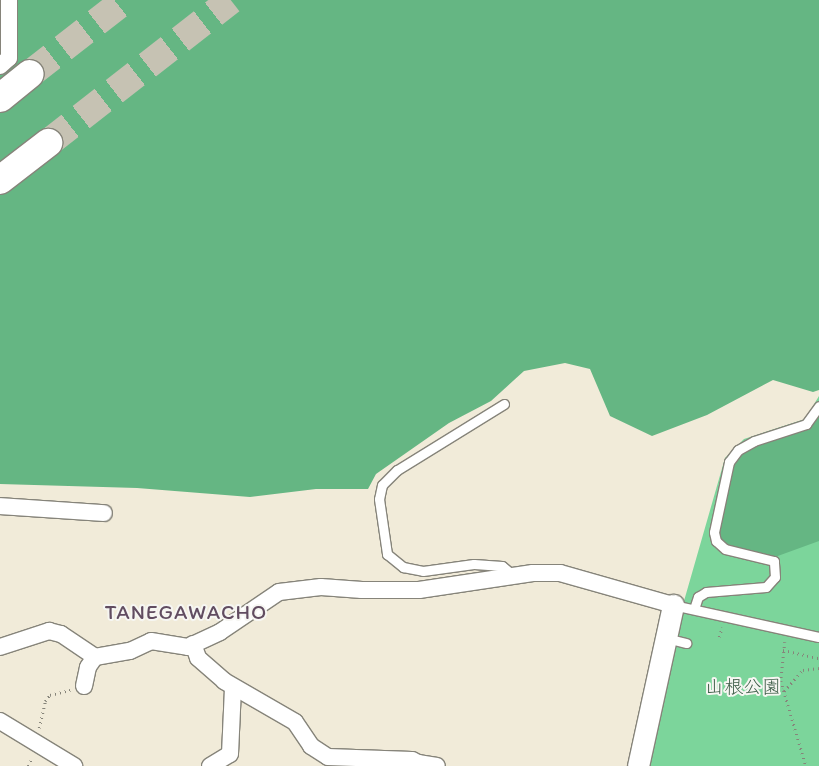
<!DOCTYPE html>
<meta charset="utf-8">
<style>
body{margin:0}
#map{position:relative;width:819px;height:766px;overflow:hidden;background:#f1ebd9;font-family:Itim,"Klee One",sans-serif}
div>[style]{position:absolute}
.green>*{inset:0;background:#7cd59b}
.forest>*{inset:0;background:#65b683}
.motorway-tunnel>*{height:28px;margin-top:-14px;transform-origin:0;background:repeating-linear-gradient(90deg,#c6c2b3 0 28px,transparent 0 42px)}
.path>*{height:2.5px;margin-top:-1.25px;transform-origin:0;background:repeating-linear-gradient(90deg,#86847a 0 1px,transparent 0 5px)}
.roads{filter:drop-shadow(1px 0 #86847a) drop-shadow(-1px 0 #86847a) drop-shadow(0 1px #86847a) drop-shadow(0 -1px #86847a)}
.service>*{height:9px;margin:-4.5px;padding:0 4.5px;transform-origin:4.5px;border-radius:4.5px;background:#fff}
.minor>*{height:16px;margin:-8px;padding:0 8px;transform-origin:8px;border-radius:8px;background:#fff}
.tertiary>*{height:21px;margin:-10.5px;padding:0 10.5px;transform-origin:10.5px;border-radius:10.5px;background:#fff}
.motorway>*{height:28px;margin:-14px;padding:0 14px;transform-origin:14px;border-radius:14px;background:#fff}
span{translate:-50% -50%;white-space:nowrap;text-align:center;line-height:1.15;-webkit-text-stroke:4px #f6f6f2;paint-order:stroke}
.park-label{font-size:19px;color:#3e5d48}
.quarter-label{font-size:21px;color:#614c60;letter-spacing:1px}
</style>
<div id="map">
<div class="green">
<i style="clip-path:polygon(819px 396px,819px 766px,646px 766px,684px 601px,725px 458px,744px 439px,805px 419px)"></i>
</div>
<div class="forest">
<i style="clip-path:polygon(0 0,819px 0,819px 390px,813px 392px,773px 380px,707px 415px,652px 436px,610px 416px,590px 369px,565px 363px,524px 371px,491px 401px,449px 423px,376px 474px,368px 489px,316px 489px,250px 497px,137px 488px,0 484px)"></i>
<i style="clip-path:polygon(819px 413px,819px 541px,775px 557px,722px 543px,718px 535px,731px 468px,745px 450px,811px 425px)"></i>
</div>
<div class="motorway-tunnel">
<i style="left:30px;top:74px;width:120px;rotate:-37.9deg"></i>
<i style="left:48px;top:143px;width:232px;rotate:-38deg"></i>
</div>
<div class="path">
<i style="left:719px;top:637px;width:10px;rotate:-73deg"></i>
<i style="left:785px;top:642px;width:39px;rotate:96deg"></i>
<i style="left:781px;top:681px;width:89px;rotate:73.6deg"></i>
<i style="left:783px;top:650px;width:37px;rotate:13deg"></i>
<i style="left:763px;top:683px;width:20px;rotate:11deg"></i>
<i style="left:784px;top:691px;width:28px;rotate:-48deg"></i>
<i style="left:803px;top:670px;width:16px;rotate:-7deg"></i>
<i style="left:39px;top:728px;width:28px;rotate:-77deg"></i>
<i style="left:45px;top:701px;width:8px;rotate:-50deg"></i>
<i style="left:50px;top:695px;width:21px;rotate:-14deg"></i>
<i style="left:28px;top:766px;width:9px;rotate:-63deg"></i>
</div>
<div class="roads">
<div class="service">
<i style="left:504px;top:404px;width:126px;rotate:148.3deg"></i>
<i style="left:397px;top:470px;width:21px;rotate:135deg"></i>
<i style="left:382px;top:485px;width:14px;rotate:102deg"></i>
<i style="left:379px;top:499px;width:56px;rotate:81.7deg"></i>
<i style="left:387px;top:554px;width:21px;rotate:39deg"></i>
<i style="left:403px;top:567px;width:20px;rotate:11deg"></i>
<i style="left:423px;top:571px;width:51px;rotate:-7.8deg"></i>
<i style="left:474px;top:564px;width:28px;rotate:4deg"></i>
<i style="left:502px;top:566px;width:16px;rotate:40deg"></i>
<i style="left:673px;top:605px;width:149px;rotate:12.4deg"></i>
<i style="left:694px;top:609px;width:13px;rotate:-72deg"></i>
<i style="left:698px;top:597px;width:9px;rotate:-32deg"></i>
<i style="left:706px;top:592px;width:60px;rotate:-4.8deg"></i>
<i style="left:766px;top:587px;width:13px;rotate:-48deg"></i>
<i style="left:775px;top:577px;width:16px;rotate:-94deg"></i>
<i style="left:774px;top:561px;width:50px;rotate:-166.2deg"></i>
<i style="left:725px;top:549px;width:12px;rotate:-138deg"></i>
<i style="left:716px;top:541px;width:9px;rotate:-103deg"></i>
<i style="left:714px;top:532px;width:72px;rotate:-77.9deg"></i>
<i style="left:729px;top:462px;width:15px;rotate:-53deg"></i>
<i style="left:738px;top:450px;width:18px;rotate:-29deg"></i>
<i style="left:754px;top:441px;width:55px;rotate:-18.1deg"></i>
<i style="left:806px;top:424px;width:22px;rotate:-54deg"></i>
<i style="left:666px;top:638px;width:21px;rotate:14deg"></i>
</div>
<div class="minor">
<i style="left:0;top:66px;width:12px;rotate:-42deg"></i>
<i style="left:9px;top:58px;width:58px;rotate:-90deg"></i>
<i style="left:0;top:506px;width:104px;rotate:3.9deg"></i>
<i style="left:193px;top:644px;width:15px;rotate:70deg"></i>
<i style="left:198px;top:658px;width:35px;rotate:41deg"></i>
<i style="left:224px;top:681px;width:82px;rotate:30deg"></i>
<i style="left:295px;top:722px;width:29px;rotate:56deg"></i>
<i style="left:311px;top:746px;width:20px;rotate:33deg"></i>
<i style="left:328px;top:757px;width:84px;rotate:2deg"></i>
<i style="left:412px;top:760px;width:7px;rotate:27deg"></i>
<i style="left:0;top:647px;width:52px;rotate:-18.1deg"></i>
<i style="left:49px;top:631px;width:12px;rotate:14deg"></i>
<i style="left:61px;top:634px;width:41px;rotate:34.1deg"></i>
<i style="left:95px;top:657px;width:36px;rotate:-10deg"></i>
<i style="left:130px;top:651px;width:23px;rotate:-25deg"></i>
<i style="left:151px;top:641px;width:37px;rotate:9deg"></i>
<i style="left:188px;top:647px;width:35px;rotate:-25deg"></i>
<i style="left:220px;top:632px;width:71px;rotate:-34.1deg"></i>
<i style="left:279px;top:592px;width:42px;rotate:-6.8deg"></i>
<i style="left:321px;top:587px;width:41px;rotate:4.2deg"></i>
<i style="left:362px;top:590px;width:57px"></i>
<i style="left:419px;top:590px;width:115px;rotate:-8.5deg"></i>
<i style="left:533px;top:573px;width:27px"></i>
<i style="left:560px;top:573px;width:117px;rotate:15.8deg"></i>
<i style="left:84px;top:686px;width:19px;rotate:-78deg"></i>
<i style="left:88px;top:667px;width:12px;rotate:-55deg"></i>
<i style="left:0;top:721px;width:87px;rotate:31.3deg"></i>
<i style="left:210px;top:766px;width:23px;rotate:-31deg"></i>
<i style="left:230px;top:754px;width:67px;rotate:-87.4deg"></i>
<i style="left:418px;top:766px;width:3px;rotate:-90deg"></i>
<i style="left:418px;top:763px;width:19px;rotate:9deg"></i>
</div>
<div class="tertiary">
<i style="left:638px;top:766px;width:165px;rotate:-77.7deg"></i>
</div>
<div class="motorway">
<i style="left:0;top:98px;width:38px;rotate:-39deg"></i>
<i style="left:0;top:180px;width:61px;rotate:-37.6deg"></i>
</div>
</div>
<div class="park-label">
<span style="left:743px;top:687px">山根公園</span>
</div>
<div class="quarter-label">
<span style="left:186px;top:612px">TANEGAWACHO</span>
</div>
</div>
